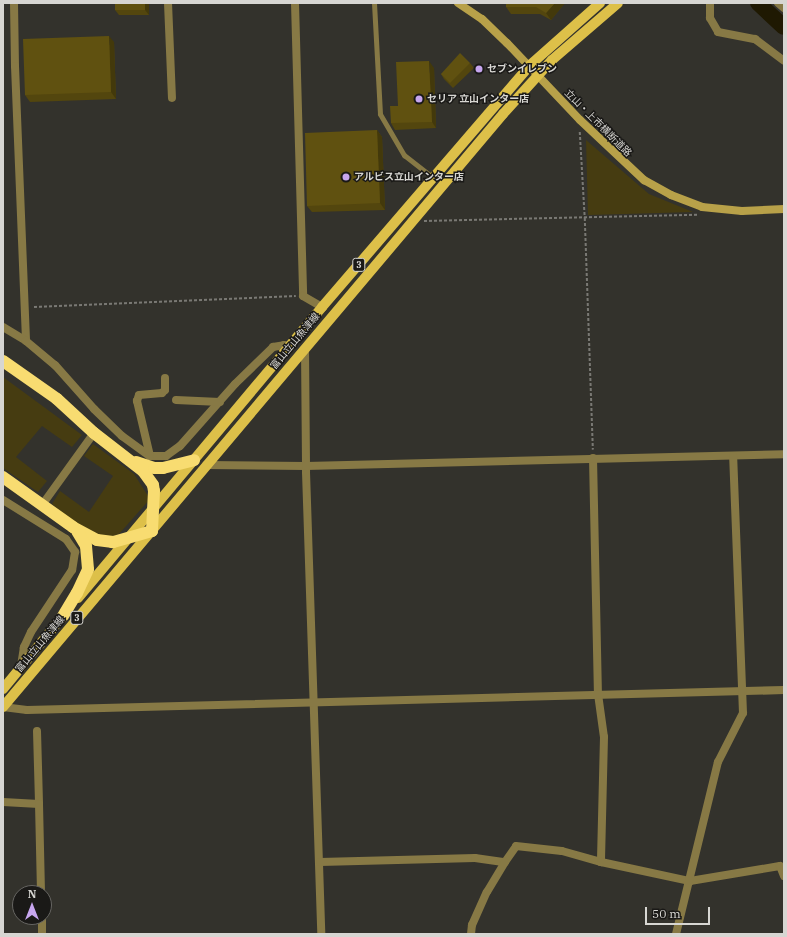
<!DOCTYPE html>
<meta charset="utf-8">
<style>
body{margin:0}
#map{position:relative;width:787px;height:937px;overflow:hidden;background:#33322c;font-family:"IBM Plex Serif","Noto Sans JP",serif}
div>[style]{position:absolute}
.green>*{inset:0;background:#463c11}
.river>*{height:16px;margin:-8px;padding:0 8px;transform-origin:8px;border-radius:8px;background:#1f1902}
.path>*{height:1.5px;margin-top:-0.75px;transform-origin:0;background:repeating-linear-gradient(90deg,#7a7974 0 3px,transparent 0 5px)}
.lane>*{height:5px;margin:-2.5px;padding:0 2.5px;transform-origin:2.5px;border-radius:2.5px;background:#877945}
.street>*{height:8px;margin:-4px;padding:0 4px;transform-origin:4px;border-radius:4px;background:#877945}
.secondary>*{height:8px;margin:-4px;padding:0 4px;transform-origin:4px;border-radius:4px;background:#b8a149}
.primary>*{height:10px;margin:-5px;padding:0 5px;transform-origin:5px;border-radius:5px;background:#ddc049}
.highway>*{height:12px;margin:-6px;padding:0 6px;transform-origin:6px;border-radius:6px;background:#f8dc71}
.wall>*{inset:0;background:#53460e}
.shaded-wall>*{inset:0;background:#43390b}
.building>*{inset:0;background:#605110}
.dots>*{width:11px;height:11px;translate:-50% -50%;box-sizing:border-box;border:2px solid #1a1917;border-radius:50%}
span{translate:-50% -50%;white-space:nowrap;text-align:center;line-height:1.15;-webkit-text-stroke:3px #1a1917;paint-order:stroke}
.shield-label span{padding:1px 3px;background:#1a1917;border:1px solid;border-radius:3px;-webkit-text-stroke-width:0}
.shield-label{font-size:9px;color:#d7d6d2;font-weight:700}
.poi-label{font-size:10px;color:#d7d6d2;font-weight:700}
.left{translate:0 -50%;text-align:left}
.street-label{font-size:10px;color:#d7d6d2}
.frame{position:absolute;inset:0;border:4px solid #d7d6d2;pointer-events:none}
.north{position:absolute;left:12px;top:885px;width:40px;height:40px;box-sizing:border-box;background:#1a1917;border:1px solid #666562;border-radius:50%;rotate:0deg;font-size:11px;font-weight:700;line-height:16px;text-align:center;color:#d7d6d2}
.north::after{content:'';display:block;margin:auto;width:14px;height:18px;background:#c7a6ef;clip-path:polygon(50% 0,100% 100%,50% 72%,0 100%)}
.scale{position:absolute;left:645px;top:907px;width:65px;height:18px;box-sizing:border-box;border:2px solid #d7d6d2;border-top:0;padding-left:5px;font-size:12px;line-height:14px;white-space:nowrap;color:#d7d6d2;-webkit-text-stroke:3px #1a1917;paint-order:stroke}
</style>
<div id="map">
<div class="green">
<i style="clip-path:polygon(586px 140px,649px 194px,693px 212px,588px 215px)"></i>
<i style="clip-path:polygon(3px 377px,82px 435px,72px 447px,42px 426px,16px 457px,47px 481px,38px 492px,3px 468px)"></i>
<i style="clip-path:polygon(93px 444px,134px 474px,150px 499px,119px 534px,103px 539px,81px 529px,52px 504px,60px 491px,89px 512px,113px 476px,84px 456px)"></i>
</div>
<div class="river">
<i style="left:758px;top:3px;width:35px;rotate:43deg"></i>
</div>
<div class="path">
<i style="left:580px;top:132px;width:86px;rotate:86.7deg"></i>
<i style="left:585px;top:218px;width:232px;rotate:88deg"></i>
<i style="left:424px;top:221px;width:274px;rotate:-1.3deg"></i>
<i style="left:34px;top:307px;width:262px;rotate:-2.4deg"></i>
</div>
<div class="lane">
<i style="left:374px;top:3px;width:111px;rotate:86.9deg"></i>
<i style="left:380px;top:114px;width:48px;rotate:59.7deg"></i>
<i style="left:404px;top:155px;width:37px;rotate:38deg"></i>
</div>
<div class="street">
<i style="left:14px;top:3px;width:63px;rotate:89.1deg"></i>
<i style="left:15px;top:66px;width:275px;rotate:87.7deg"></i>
<i style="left:168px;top:3px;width:95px;rotate:87.6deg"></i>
<i style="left:295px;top:3px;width:293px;rotate:88.4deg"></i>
<i style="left:303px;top:296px;width:22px;rotate:30deg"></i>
<i style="left:710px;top:3px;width:15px;rotate:90deg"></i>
<i style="left:710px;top:18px;width:16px;rotate:60deg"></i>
<i style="left:718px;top:32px;width:38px;rotate:11deg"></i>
<i style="left:755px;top:39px;width:36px;rotate:37deg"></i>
<i style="left:778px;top:3px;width:8px;rotate:40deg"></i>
<i style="left:3px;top:327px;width:27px;rotate:31deg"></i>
<i style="left:26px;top:341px;width:38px;rotate:40deg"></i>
<i style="left:55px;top:365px;width:59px;rotate:48.4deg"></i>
<i style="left:94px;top:409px;width:39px;rotate:44deg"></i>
<i style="left:122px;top:436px;width:34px;rotate:36deg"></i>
<i style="left:150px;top:456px;width:16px"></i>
<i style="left:166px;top:456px;width:17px;rotate:-36deg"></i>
<i style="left:180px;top:446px;width:83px;rotate:-48.4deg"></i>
<i style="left:235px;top:384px;width:53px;rotate:-44.2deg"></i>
<i style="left:273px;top:347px;width:11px;rotate:-10deg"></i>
<i style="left:284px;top:345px;width:7px;rotate:16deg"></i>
<i style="left:305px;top:349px;width:123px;rotate:89.5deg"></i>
<i style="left:306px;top:472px;width:462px;rotate:88.1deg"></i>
<i style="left:176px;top:400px;width:44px;rotate:2.6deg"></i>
<i style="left:150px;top:456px;width:57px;rotate:-103.3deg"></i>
<i style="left:137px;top:401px;width:6px;rotate:-72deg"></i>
<i style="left:139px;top:395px;width:23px;rotate:-5deg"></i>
<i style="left:162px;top:393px;width:4px;rotate:-45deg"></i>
<i style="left:165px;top:390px;width:12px;rotate:-90deg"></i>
<i style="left:593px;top:458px;width:236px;rotate:88.8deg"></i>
<i style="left:598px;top:694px;width:43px;rotate:82.1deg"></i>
<i style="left:604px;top:737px;width:125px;rotate:91.4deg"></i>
<i style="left:206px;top:465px;width:100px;rotate:0.6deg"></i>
<i style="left:306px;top:466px;width:478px;rotate:-1.4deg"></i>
<i style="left:3px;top:500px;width:74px;rotate:31.8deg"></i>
<i style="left:66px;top:539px;width:16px;rotate:55deg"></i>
<i style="left:75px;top:552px;width:18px;rotate:99deg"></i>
<i style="left:72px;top:570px;width:74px;rotate:123.5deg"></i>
<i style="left:31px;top:632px;width:17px;rotate:115deg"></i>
<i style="left:24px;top:647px;width:20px;rotate:99deg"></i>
<i style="left:42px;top:505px;width:89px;rotate:-54.2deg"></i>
<i style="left:3px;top:707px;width:24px;rotate:7deg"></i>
<i style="left:27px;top:710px;width:757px;rotate:-1.51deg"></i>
<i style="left:37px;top:731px;width:73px;rotate:88.4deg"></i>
<i style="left:3px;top:802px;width:36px;rotate:3deg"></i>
<i style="left:39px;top:804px;width:89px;rotate:88.7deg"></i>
<i style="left:320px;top:862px;width:155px;rotate:-1.5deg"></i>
<i style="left:475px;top:858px;width:30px;rotate:8deg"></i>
<i style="left:505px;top:862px;width:19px;rotate:-55deg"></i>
<i style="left:516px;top:846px;width:46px;rotate:6.2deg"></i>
<i style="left:562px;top:851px;width:41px;rotate:15.8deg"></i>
<i style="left:601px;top:862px;width:91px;rotate:12.1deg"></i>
<i style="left:690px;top:881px;width:91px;rotate:-9.5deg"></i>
<i style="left:780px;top:866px;width:11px;rotate:68deg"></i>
<i style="left:42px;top:917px;width:17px;rotate:90deg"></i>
<i style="left:471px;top:934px;width:9px;rotate:-84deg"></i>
<i style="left:472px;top:925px;width:36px;rotate:-66deg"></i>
<i style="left:487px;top:892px;width:35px;rotate:-59deg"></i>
<i style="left:676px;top:934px;width:177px;rotate:-76.3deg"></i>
<i style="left:718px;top:762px;width:55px;rotate:-63deg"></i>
<i style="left:743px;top:713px;width:257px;rotate:-92.2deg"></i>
</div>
<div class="secondary">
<i style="left:458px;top:3px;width:29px;rotate:34deg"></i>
<i style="left:482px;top:19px;width:35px;rotate:44deg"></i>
<i style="left:507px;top:43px;width:106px;rotate:46.5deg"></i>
<i style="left:580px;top:120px;width:88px;rotate:43.2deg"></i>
<i style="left:644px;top:180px;width:31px;rotate:29deg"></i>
<i style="left:671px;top:195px;width:33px;rotate:21deg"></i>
<i style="left:702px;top:207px;width:40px;rotate:5.7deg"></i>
<i style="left:742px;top:211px;width:42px;rotate:-2.7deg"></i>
</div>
<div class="primary">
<i style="left:78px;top:598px;width:380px;rotate:-50deg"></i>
<i style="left:322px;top:307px;width:318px;rotate:-49.3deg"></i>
<i style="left:529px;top:66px;width:95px;rotate:-41.6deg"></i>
<i style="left:3px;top:689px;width:102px;rotate:-50.6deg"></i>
<i style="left:3px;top:707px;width:776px;rotate:-49.86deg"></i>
<i style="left:503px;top:114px;width:73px;rotate:-47.8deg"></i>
<i style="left:552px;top:60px;width:87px;rotate:-40.8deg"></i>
</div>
<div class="highway">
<i style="left:3px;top:361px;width:66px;rotate:35.1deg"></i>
<i style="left:57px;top:399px;width:50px;rotate:42.6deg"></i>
<i style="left:94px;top:433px;width:62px;rotate:37.8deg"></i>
<i style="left:143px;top:471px;width:17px;rotate:54deg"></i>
<i style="left:153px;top:485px;width:6px;rotate:81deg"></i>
<i style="left:154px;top:491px;width:40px;rotate:92.9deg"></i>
<i style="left:152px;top:531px;width:41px;rotate:164.2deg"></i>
<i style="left:113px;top:542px;width:16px;rotate:-173deg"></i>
<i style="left:97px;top:540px;width:27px;rotate:-152deg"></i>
<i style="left:73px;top:527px;width:86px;rotate:-144.5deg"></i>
<i style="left:136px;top:462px;width:19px;rotate:18deg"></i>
<i style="left:154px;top:468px;width:9px"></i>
<i style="left:163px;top:468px;width:32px;rotate:-14deg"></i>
<i style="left:63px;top:616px;width:27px;rotate:-59deg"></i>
<i style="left:77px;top:593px;width:26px;rotate:-65deg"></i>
<i style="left:88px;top:569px;width:23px;rotate:-95deg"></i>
<i style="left:86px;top:546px;width:17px;rotate:-121deg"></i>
</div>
<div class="wall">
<i style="clip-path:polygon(149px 3px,149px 15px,119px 15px,115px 10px)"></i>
<i style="clip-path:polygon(506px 3px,565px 3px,551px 20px,540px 14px,511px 14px,506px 7px)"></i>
<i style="clip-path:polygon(114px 42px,116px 99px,30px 102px,25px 95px)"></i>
<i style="clip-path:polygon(470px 63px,474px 68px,453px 88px,444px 79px,441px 74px)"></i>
<i style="clip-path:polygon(434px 68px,436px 128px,395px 130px,391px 123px,398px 106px)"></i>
<i style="clip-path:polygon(377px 130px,382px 137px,385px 210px,312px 212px,307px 206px)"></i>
</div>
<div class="shaded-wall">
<i style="clip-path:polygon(145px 3px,149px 3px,149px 15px,145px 10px)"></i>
<i style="clip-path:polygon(555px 3px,565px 3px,551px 20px,546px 13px)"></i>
<i style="clip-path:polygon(109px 36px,114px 42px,116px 99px,111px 92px)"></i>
<i style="clip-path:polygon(429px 61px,434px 68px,436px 128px,432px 122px)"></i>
<i style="clip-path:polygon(377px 130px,382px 137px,385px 210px,380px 203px)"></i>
</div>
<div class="building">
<i style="clip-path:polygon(115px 3px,145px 3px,145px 10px,115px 10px)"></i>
<i style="clip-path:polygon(506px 3px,555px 3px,546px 13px,536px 7px,506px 7px)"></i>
<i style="clip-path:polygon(109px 36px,111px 92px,25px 95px,23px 39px)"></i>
<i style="clip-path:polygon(460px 53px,470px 63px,450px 83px,441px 74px)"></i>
<i style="clip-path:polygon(429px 61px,432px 122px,391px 123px,390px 106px,398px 106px,396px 62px)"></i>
<i style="clip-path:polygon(377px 130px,380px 203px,307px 206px,305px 133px)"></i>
</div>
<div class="dots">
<i style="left:479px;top:69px;background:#c7a6ef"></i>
<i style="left:419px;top:99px;background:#c7a6ef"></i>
<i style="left:346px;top:177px;background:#c7a6ef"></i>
</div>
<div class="shield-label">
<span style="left:359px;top:265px">3</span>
<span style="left:77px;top:618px">3</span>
</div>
<div class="poi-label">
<span class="left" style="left:487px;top:69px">セブンイレブン</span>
<span class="left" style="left:427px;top:99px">セリア 立山インター店</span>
<span class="left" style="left:354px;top:177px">アルビス立山インター店</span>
</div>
<div class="street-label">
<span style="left:598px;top:123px;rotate:45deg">立山・上市横断道路</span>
<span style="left:295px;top:341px;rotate:-50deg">富山立山魚津線</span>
<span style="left:40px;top:644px;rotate:-50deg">富山立山魚津線</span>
</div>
<div class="frame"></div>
<div class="north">N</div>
<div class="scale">50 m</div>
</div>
